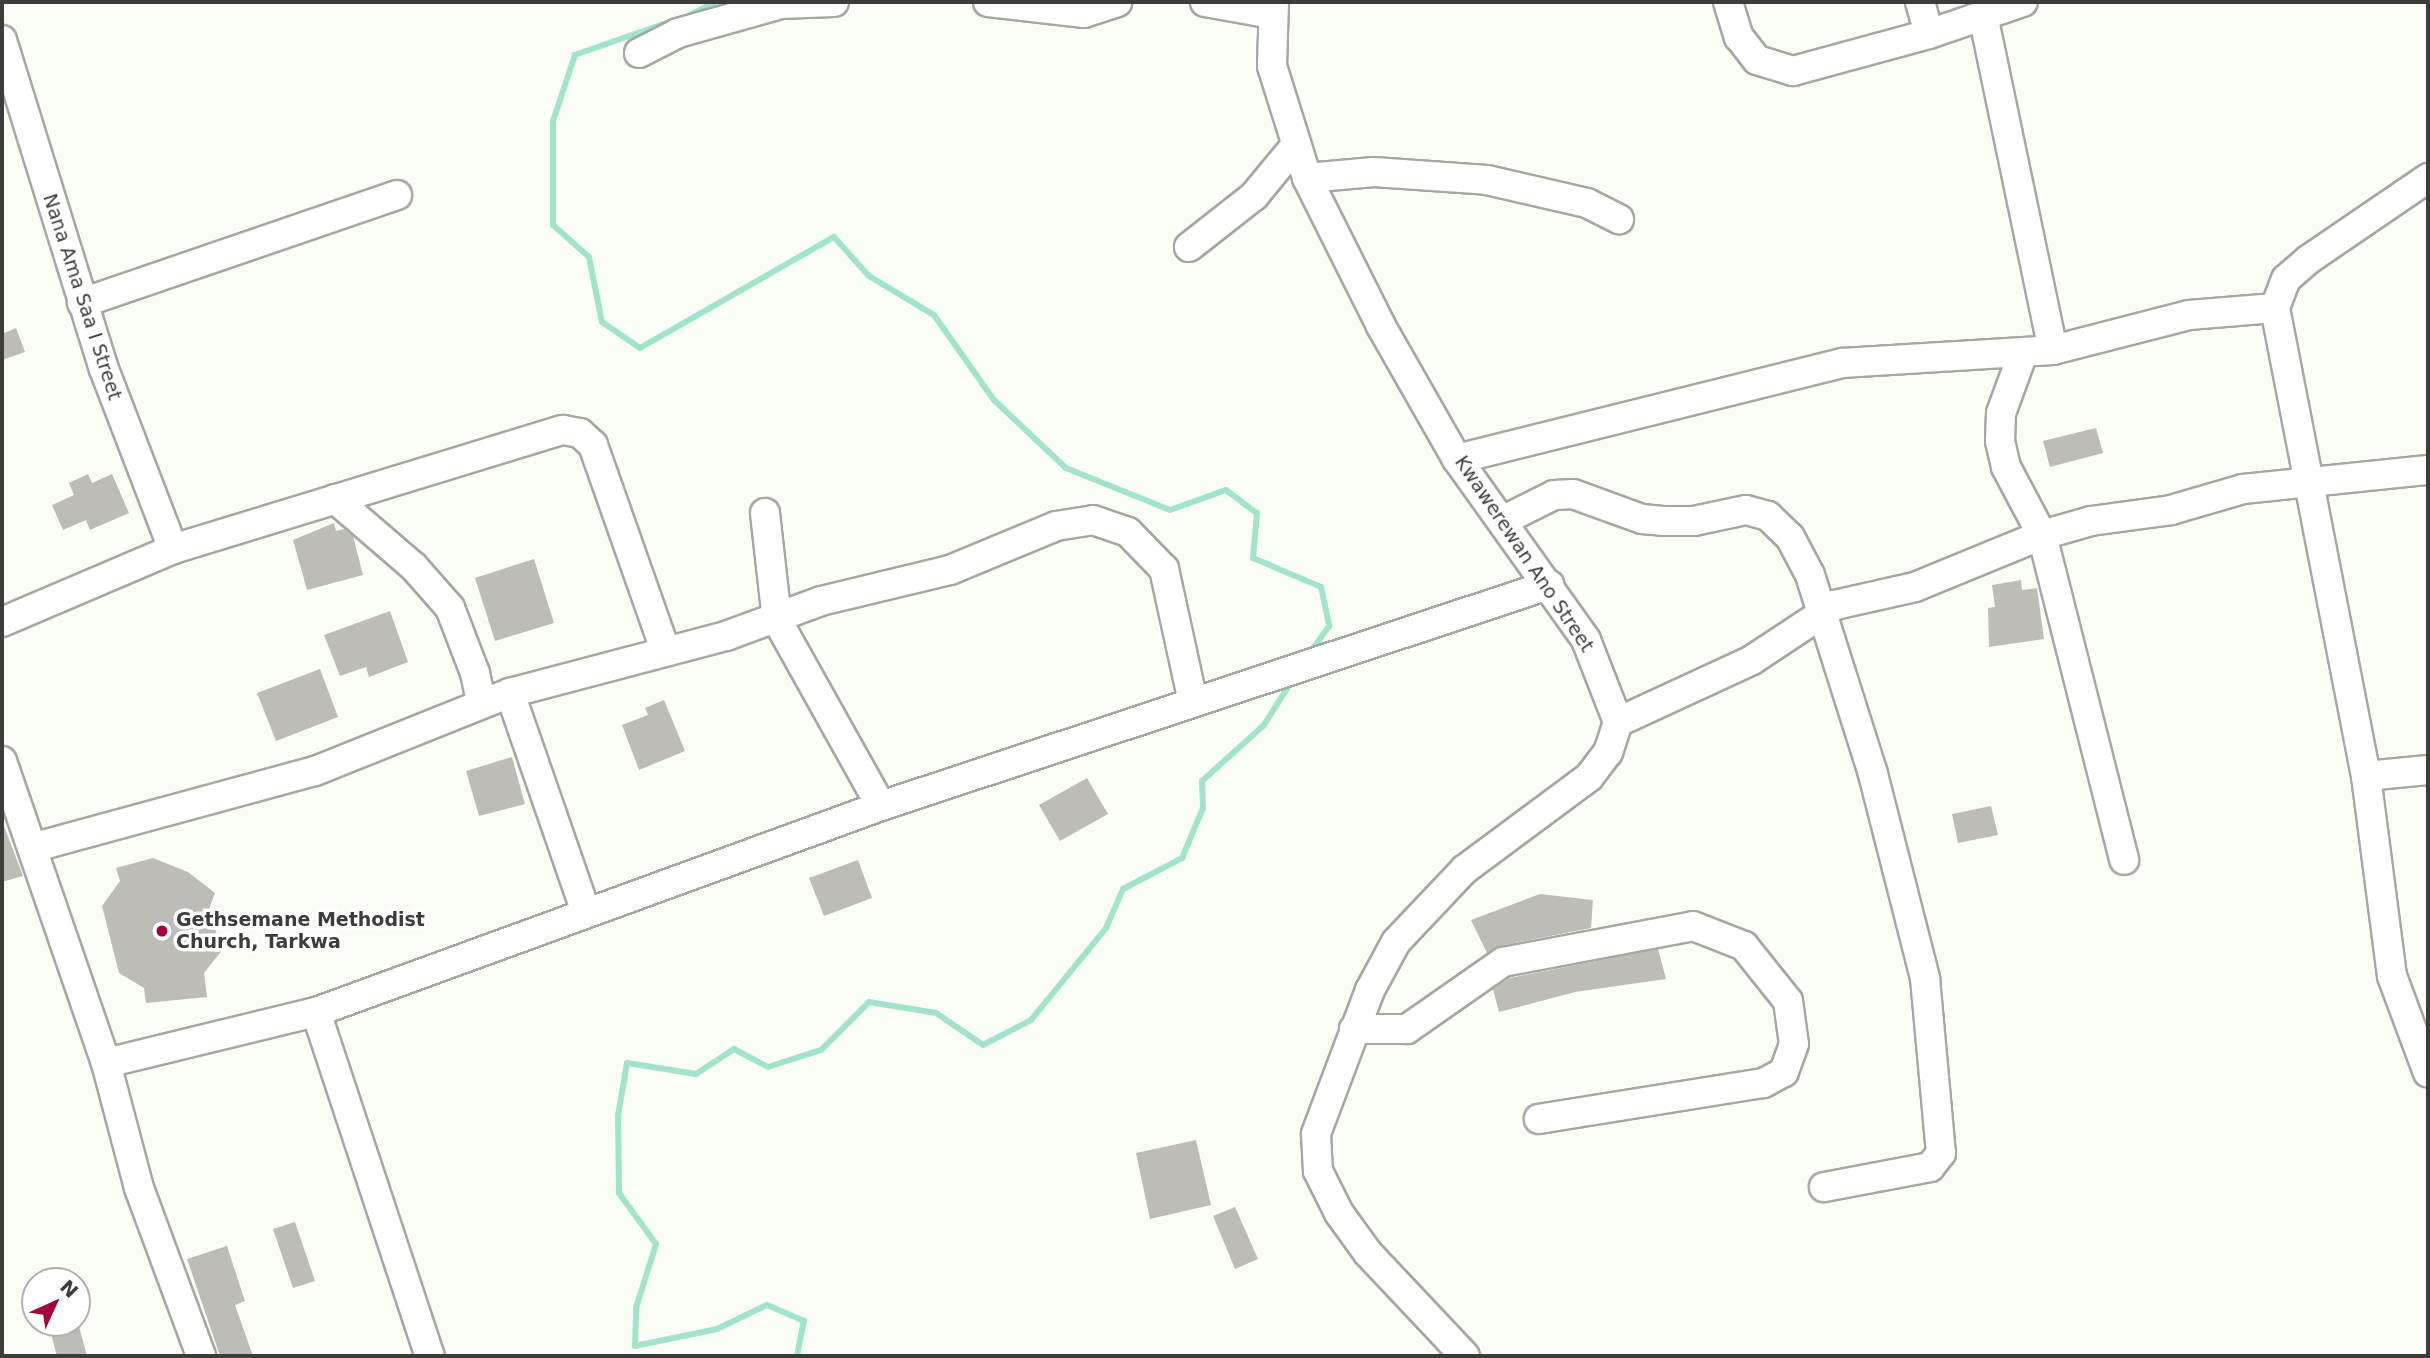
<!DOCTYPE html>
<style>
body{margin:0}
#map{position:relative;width:2430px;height:1358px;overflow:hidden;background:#fafdf6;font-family:"DejaVu Sans",sans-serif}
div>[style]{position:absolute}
.stream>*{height:6px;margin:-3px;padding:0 3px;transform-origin:3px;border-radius:3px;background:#a1e3cb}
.building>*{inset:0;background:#bdbcb6}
.roads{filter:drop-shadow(2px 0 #a5a8a2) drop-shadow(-2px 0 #a5a8a2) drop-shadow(0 2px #a5a8a2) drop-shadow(0 -2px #a5a8a2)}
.minor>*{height:28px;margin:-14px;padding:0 14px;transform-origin:14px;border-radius:14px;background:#fff}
.dots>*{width:19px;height:19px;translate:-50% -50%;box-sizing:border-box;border:4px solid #fff;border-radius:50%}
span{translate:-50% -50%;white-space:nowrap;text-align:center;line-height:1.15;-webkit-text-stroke:7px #fff;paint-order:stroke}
.street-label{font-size:19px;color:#3c3d3a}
.poi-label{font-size:19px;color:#3c3d3a;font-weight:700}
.left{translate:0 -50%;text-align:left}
.frame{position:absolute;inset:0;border:4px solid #3c3d3a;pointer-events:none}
.north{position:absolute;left:21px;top:1267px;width:70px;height:70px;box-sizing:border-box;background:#fff;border:2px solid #b1b1b0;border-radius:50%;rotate:45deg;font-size:19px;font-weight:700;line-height:28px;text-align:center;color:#3c3d3a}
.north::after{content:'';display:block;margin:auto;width:24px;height:32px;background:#a2053c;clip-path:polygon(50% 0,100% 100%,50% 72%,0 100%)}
</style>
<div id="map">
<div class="stream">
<i style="left:686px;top:17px;width:33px;rotate:-27deg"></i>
<i style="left:672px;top:21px;width:103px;rotate:160.7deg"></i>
<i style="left:575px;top:55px;width:70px;rotate:108.4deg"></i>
<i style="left:553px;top:121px;width:104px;rotate:90deg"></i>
<i style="left:553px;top:225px;width:48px;rotate:41.6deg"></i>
<i style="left:589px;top:257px;width:66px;rotate:78.7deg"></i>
<i style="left:602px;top:322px;width:46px;rotate:34.4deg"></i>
<i style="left:640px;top:348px;width:224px;rotate:-29.8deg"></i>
<i style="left:834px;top:237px;width:52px;rotate:48.1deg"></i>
<i style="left:869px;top:276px;width:76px;rotate:31deg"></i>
<i style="left:934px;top:315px;width:104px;rotate:54.8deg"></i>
<i style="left:994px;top:400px;width:99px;rotate:43.4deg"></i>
<i style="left:1066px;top:468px;width:112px;rotate:22deg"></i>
<i style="left:1170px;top:510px;width:59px;rotate:-19.7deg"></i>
<i style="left:1226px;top:490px;width:39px;rotate:37deg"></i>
<i style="left:1257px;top:513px;width:45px;rotate:95.1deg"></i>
<i style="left:1253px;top:558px;width:74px;rotate:23.1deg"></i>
<i style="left:1321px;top:587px;width:40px;rotate:78deg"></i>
<i style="left:1329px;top:626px;width:33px;rotate:125deg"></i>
<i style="left:797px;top:1356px;width:36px;rotate:-79deg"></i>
<i style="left:804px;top:1321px;width:40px;rotate:-156.6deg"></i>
<i style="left:767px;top:1305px;width:55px;rotate:154.4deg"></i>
<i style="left:717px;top:1329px;width:84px;rotate:168.3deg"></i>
<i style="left:635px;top:1346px;width:38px;rotate:-88deg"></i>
<i style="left:636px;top:1308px;width:67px;rotate:-72.6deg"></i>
<i style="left:656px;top:1244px;width:63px;rotate:-126deg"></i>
<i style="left:619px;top:1193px;width:77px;rotate:-90.7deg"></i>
<i style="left:618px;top:1116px;width:54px;rotate:-80.4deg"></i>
<i style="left:627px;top:1063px;width:70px;rotate:9.1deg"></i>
<i style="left:696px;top:1074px;width:45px;rotate:-33.3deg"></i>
<i style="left:734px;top:1049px;width:38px;rotate:28deg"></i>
<i style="left:768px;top:1067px;width:56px;rotate:-17.8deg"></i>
<i style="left:821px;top:1050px;width:68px;rotate:-45deg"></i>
<i style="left:869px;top:1002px;width:68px;rotate:9.3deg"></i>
<i style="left:936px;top:1013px;width:57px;rotate:34.2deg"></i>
<i style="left:983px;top:1045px;width:54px;rotate:-27.5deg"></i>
<i style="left:1031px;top:1020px;width:119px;rotate:-50.8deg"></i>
<i style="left:1106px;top:928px;width:43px;rotate:-66.4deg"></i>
<i style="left:1123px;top:889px;width:67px;rotate:-27.7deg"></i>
<i style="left:1182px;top:858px;width:54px;rotate:-67.2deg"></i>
<i style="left:1203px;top:808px;width:27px;rotate:-92deg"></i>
<i style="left:1202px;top:781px;width:84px;rotate:-42.1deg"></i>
<i style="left:1264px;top:725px;width:54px;rotate:-57.8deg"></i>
</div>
<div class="building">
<i style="clip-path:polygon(16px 328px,25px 352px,2px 360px,2px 334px)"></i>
<i style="clip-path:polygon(2096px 428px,2103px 453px,2050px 467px,2043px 441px)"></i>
<i style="clip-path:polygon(88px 474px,92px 483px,112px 474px,129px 513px,90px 530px,86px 520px,63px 530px,52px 505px,74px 495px,69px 483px)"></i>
<i style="clip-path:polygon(334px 523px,336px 531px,344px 529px,353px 536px,363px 575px,307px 590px,293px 540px)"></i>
<i style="clip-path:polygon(534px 559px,554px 623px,495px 641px,475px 578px)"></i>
<i style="clip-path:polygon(2021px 580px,2022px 590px,2037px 588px,2044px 639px,1989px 647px,1988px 608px,1995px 607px,1992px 585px)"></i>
<i style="clip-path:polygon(390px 611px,408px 662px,369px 677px,366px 667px,340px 676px,324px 635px)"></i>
<i style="clip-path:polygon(320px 669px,338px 717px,276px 741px,257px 693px)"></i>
<i style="clip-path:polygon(664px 700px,685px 751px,639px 770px,622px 725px,648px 715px,645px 708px)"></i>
<i style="clip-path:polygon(512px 757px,525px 804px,479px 816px,466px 771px)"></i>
<i style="clip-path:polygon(1087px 778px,1108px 814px,1060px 841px,1039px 805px)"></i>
<i style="clip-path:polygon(1991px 806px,1998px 835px,1958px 843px,1952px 814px)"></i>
<i style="clip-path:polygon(2px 821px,23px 876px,2px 882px)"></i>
<i style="clip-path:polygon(153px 858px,188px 872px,215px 893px,208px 912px,223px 949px,204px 973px,207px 997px,146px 1003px,144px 988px,119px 973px,102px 906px,120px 881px,116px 868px)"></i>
<i style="clip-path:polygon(858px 860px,872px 898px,824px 916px,809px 878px)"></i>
<i style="clip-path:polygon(1540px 894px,1593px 900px,1591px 928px,1500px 946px,1487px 953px,1471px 920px)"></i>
<i style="clip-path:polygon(1658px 949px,1666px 979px,1575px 992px,1499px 1012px,1493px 989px,1510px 978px)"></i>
<i style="clip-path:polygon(1196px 1140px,1211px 1205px,1150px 1219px,1136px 1153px)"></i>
<i style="clip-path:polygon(1235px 1207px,1258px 1259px,1235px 1269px,1213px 1216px)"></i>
<i style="clip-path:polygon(295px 1222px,315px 1281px,293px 1288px,273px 1229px)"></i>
<i style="clip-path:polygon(227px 1246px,245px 1301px,235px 1305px,253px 1356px,220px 1356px,187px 1259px)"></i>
<i style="clip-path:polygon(48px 1323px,78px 1323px,87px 1356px,57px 1356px)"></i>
</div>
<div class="roads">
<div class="minor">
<i style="left:988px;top:2px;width:97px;rotate:6.5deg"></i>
<i style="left:1084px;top:13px;width:35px;rotate:-18deg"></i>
<i style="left:1205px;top:2px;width:68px;rotate:10.2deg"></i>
<i style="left:1274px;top:2px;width:64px;rotate:91.8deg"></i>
<i style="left:1272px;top:66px;width:117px;rotate:72.6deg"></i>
<i style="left:1307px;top:178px;width:165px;rotate:63.4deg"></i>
<i style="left:1381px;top:326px;width:153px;rotate:60.3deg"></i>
<i style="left:1457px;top:459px;width:222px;rotate:54.5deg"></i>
<i style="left:1586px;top:640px;width:88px;rotate:68.7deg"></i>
<i style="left:1618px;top:722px;width:32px;rotate:108deg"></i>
<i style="left:1608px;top:752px;width:31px;rotate:127deg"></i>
<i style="left:1589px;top:777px;width:154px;rotate:143.4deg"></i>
<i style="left:1465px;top:869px;width:100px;rotate:133.4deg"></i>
<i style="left:1396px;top:942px;width:55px;rotate:118.4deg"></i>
<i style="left:1370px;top:990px;width:154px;rotate:110.6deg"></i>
<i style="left:1316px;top:1134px;width:37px;rotate:87deg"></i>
<i style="left:1318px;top:1171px;width:47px;rotate:63.4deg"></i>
<i style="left:1339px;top:1213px;width:49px;rotate:54.1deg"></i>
<i style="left:1368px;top:1253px;width:141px;rotate:46.7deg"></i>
<i style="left:1728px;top:2px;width:37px;rotate:73deg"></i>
<i style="left:1739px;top:37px;width:29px;rotate:52deg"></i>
<i style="left:1757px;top:60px;width:38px;rotate:17deg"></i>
<i style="left:1793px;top:71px;width:141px;rotate:-15.2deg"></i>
<i style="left:1929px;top:34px;width:99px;rotate:-18.8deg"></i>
<i style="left:1920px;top:2px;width:33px;rotate:74deg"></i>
<i style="left:1983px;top:15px;width:342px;rotate:78.2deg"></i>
<i style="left:2px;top:40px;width:344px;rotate:72.8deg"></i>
<i style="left:104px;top:369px;width:193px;rotate:69deg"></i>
<i style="left:639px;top:53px;width:44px;rotate:-27.1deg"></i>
<i style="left:678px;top:33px;width:107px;rotate:-15.7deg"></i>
<i style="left:781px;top:4px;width:53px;rotate:-2.2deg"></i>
<i style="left:1307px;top:178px;width:67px;rotate:-5.1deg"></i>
<i style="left:1374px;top:172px;width:113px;rotate:4deg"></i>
<i style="left:1487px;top:180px;width:103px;rotate:13deg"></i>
<i style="left:1587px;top:203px;width:36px;rotate:27deg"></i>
<i style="left:2428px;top:178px;width:145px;rotate:145.7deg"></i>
<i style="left:2308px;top:260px;width:29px;rotate:139deg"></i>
<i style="left:2286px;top:279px;width:31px;rotate:111deg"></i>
<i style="left:2275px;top:308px;width:477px;rotate:79deg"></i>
<i style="left:2366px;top:776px;width:62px;rotate:-5.5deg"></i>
<i style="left:1189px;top:247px;width:83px;rotate:-38.1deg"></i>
<i style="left:1254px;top:196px;width:65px;rotate:-50.6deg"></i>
<i style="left:82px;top:303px;width:333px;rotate:-18.9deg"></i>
<i style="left:2023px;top:353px;width:64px;rotate:110.1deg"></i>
<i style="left:2001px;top:413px;width:28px;rotate:92deg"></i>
<i style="left:2000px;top:441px;width:27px;rotate:77deg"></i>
<i style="left:2006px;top:467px;width:77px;rotate:62.1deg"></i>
<i style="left:2042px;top:535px;width:335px;rotate:75.8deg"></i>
<i style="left:1457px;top:459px;width:397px;rotate:-14deg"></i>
<i style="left:1842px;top:363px;width:211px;rotate:-3.5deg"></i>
<i style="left:2053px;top:350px;width:140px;rotate:-14.4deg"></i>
<i style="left:2189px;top:315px;width:86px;rotate:-4.7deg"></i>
<i style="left:335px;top:499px;width:104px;rotate:40.7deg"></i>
<i style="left:414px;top:567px;width:55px;rotate:48.7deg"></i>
<i style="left:450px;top:608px;width:70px;rotate:69deg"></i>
<i style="left:475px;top:673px;width:30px;rotate:78deg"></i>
<i style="left:765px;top:513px;width:108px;rotate:83.6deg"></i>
<i style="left:777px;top:620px;width:213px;rotate:60.8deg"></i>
<i style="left:1504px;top:520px;width:56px;rotate:-26.6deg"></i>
<i style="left:1554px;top:495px;width:19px;rotate:-3deg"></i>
<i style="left:1573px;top:494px;width:73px;rotate:19.9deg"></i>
<i style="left:1642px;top:519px;width:21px;rotate:5deg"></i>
<i style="left:1663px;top:521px;width:31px"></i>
<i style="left:1694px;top:521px;width:53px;rotate:-11.9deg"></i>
<i style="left:1746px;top:510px;width:23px;rotate:15deg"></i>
<i style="left:1768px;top:516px;width:30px;rotate:44deg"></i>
<i style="left:1790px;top:537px;width:43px;rotate:62.2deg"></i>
<i style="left:1810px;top:575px;width:209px;rotate:72.4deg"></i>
<i style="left:1873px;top:774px;width:211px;rotate:75.7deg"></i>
<i style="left:1925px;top:978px;width:176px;rotate:84.8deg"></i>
<i style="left:1941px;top:1153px;width:18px;rotate:128deg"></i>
<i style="left:1930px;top:1167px;width:108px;rotate:169.3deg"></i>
<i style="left:2px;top:622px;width:186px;rotate:-23.1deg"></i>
<i style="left:173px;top:549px;width:408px;rotate:-17deg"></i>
<i style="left:563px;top:430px;width:17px;rotate:10deg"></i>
<i style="left:580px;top:433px;width:18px;rotate:43deg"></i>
<i style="left:593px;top:445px;width:219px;rotate:70.6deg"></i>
<i style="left:510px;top:693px;width:232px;rotate:70.9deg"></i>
<i style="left:1618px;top:722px;width:148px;rotate:-24.8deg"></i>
<i style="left:1752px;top:660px;width:100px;rotate:-33.5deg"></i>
<i style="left:1835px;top:605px;width:82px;rotate:-12.7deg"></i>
<i style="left:1915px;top:587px;width:137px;rotate:-22.3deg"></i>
<i style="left:2042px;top:535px;width:51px;rotate:-15.9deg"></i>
<i style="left:2091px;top:521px;width:81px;rotate:-7.8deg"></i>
<i style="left:2171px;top:510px;width:75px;rotate:-16.3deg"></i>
<i style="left:2243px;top:489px;width:186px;rotate:-5.9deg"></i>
<i style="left:2px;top:761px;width:319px;rotate:71deg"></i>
<i style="left:106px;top:1063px;width:129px;rotate:75.2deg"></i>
<i style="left:139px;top:1188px;width:179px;rotate:69.7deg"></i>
<i style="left:2366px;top:776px;width:202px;rotate:82.6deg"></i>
<i style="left:2392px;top:976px;width:103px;rotate:69.6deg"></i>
<i style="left:35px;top:847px;width:290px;rotate:-15.2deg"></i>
<i style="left:315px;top:771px;width:210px;rotate:-21.8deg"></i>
<i style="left:510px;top:693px;width:223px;rotate:-14.8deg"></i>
<i style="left:726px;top:636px;width:101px;rotate:-20.2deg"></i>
<i style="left:821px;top:601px;width:133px;rotate:-13.5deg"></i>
<i style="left:950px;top:570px;width:115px;rotate:-22.5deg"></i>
<i style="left:1056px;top:526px;width:37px;rotate:-9deg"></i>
<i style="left:1093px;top:520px;width:37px;rotate:19deg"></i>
<i style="left:1128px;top:532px;width:52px;rotate:45.8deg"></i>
<i style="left:1164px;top:569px;width:136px;rotate:77.7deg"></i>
<i style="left:316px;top:1012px;width:362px;rotate:71.7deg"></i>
<i style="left:1354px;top:1029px;width:53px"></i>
<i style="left:1407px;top:1029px;width:117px;rotate:-34.9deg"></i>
<i style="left:1503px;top:962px;width:193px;rotate:-10.7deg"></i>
<i style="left:1693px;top:926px;width:55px;rotate:21.4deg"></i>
<i style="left:1744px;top:946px;width:70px;rotate:51.3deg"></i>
<i style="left:1788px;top:1001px;width:43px;rotate:82.1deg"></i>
<i style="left:1794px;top:1044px;width:30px;rotate:110deg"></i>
<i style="left:1784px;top:1072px;width:24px;rotate:152deg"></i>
<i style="left:1763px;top:1083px;width:227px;rotate:170.9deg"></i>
<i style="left:106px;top:1063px;width:216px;rotate:-13.7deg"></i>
<i style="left:316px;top:1012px;width:601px;rotate:-20.03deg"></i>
<i style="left:881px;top:806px;width:704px;rotate:-18.31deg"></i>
</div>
</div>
<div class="dots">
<i style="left:162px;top:931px;background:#a2053c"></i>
</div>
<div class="street-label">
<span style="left:82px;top:297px;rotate:72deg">Nana Ama Saa I Street</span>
<span style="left:1524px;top:554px;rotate:56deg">Kwawerewan Ano Street</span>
</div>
<div class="poi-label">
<span class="left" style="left:176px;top:931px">Gethsemane Methodist<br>Church, Tarkwa</span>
</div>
<div class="frame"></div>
<div class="north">N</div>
</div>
